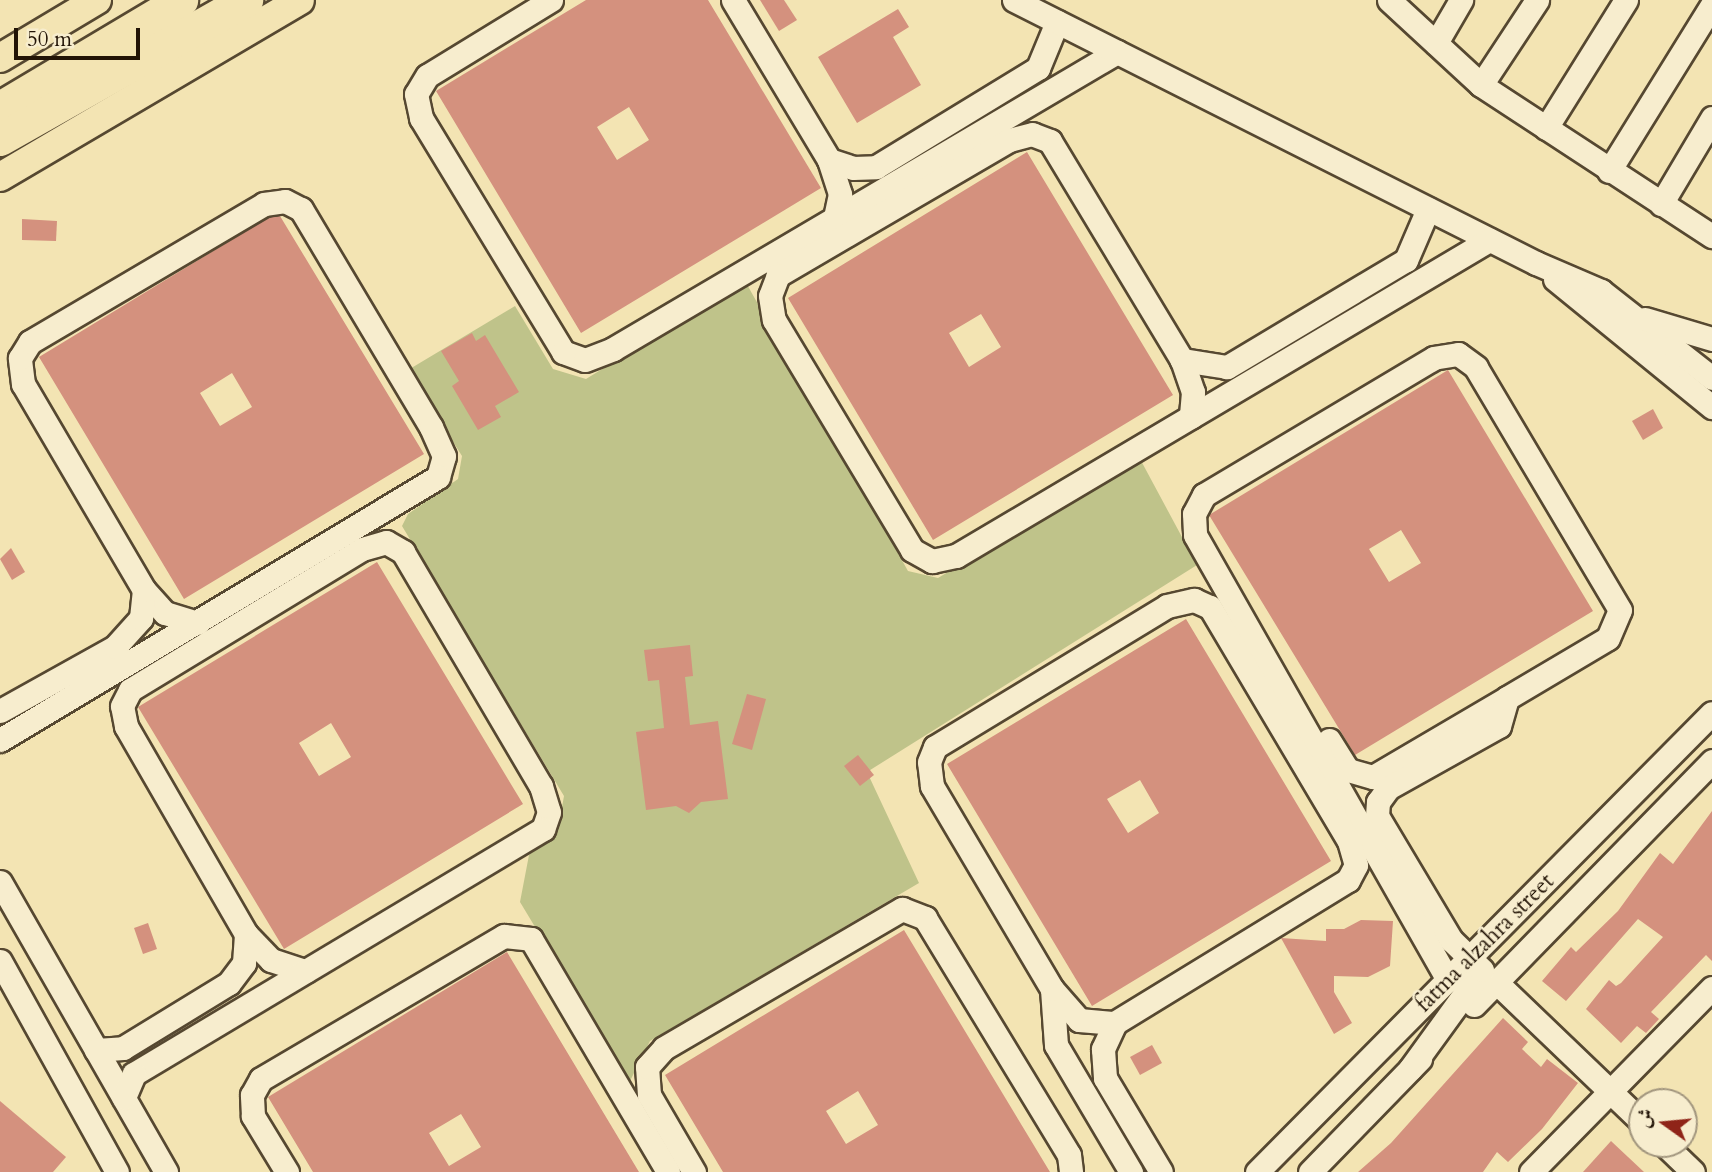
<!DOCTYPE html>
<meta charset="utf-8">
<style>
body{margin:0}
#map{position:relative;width:1712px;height:1172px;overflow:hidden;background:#f3e4b3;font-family:Cardo,Amiri,serif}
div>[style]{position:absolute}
.green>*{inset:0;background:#bfc38a}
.building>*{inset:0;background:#d4917e}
.roads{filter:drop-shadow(2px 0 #564831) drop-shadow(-2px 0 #564831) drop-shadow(0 2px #564831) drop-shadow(0 -2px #564831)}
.minor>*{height:23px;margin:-11.5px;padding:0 11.5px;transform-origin:11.5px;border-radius:11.5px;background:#f7edce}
.major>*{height:28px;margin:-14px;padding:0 14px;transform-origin:14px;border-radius:14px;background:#f3e4b3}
.highway>*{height:33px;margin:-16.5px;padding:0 16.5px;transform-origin:16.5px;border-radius:16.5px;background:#f3e4b3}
span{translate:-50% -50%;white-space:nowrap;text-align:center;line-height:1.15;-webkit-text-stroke:5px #f7edce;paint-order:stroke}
.street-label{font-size:23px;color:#221406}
.north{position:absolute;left:1628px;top:1088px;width:70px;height:70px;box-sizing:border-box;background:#f7edce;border:2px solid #a2967e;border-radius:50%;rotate:285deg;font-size:19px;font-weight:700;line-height:28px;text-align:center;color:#221406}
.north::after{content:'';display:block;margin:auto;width:24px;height:32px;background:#8f2418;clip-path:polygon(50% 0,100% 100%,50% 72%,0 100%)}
.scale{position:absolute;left:14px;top:28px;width:126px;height:32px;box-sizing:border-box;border:4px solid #221406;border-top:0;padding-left:9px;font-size:21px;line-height:24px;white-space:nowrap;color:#221406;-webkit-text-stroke:5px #f7edce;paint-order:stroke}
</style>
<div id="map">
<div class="green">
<i style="clip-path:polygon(745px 281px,908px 571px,938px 578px,1139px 457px,1197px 565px,867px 772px,919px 883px,650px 1041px,629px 1083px,520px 902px,529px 855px,558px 829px,564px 796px,402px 526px,408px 514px,458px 479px,462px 456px,408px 370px,515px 306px,553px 369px,586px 379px)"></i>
</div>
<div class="building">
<i style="clip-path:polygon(evenodd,586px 0,708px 0,821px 188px,581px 333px,436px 91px,586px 0,629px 107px,649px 140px,617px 160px,597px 127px,629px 107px)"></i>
<i style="clip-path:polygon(760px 0,784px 0,797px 20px,779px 31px)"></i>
<i style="clip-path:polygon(898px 9px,909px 27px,893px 37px,921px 85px,857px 123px,818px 57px)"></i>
<i style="clip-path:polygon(evenodd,1027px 152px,1173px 395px,933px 540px,788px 298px,1027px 152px,981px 314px,1001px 347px,969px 367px,949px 333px,981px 314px)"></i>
<i style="clip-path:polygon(evenodd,280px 216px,424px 454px,184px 599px,39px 357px,269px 217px,280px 216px,232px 373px,252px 407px,220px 426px,200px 393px,232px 373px)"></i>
<i style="clip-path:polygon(22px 219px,57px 221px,56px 241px,22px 240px)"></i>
<i style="clip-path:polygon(472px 333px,476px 341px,485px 335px,519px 392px,495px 406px,501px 417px,478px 430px,452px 386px,459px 381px,441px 351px)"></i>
<i style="clip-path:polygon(evenodd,1448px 370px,1593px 611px,1355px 755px,1209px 515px,1448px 370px,1401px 530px,1421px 563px,1389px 582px,1369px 549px,1401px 530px)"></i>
<i style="clip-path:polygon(1653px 409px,1663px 428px,1643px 440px,1632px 421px)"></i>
<i style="clip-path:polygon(11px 548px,25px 572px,12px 580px,0 559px)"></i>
<i style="clip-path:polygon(evenodd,377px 562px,523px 804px,284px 949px,138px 707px,377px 562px,331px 723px,351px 757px,319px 776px,299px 743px,331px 723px)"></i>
<i style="clip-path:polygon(evenodd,1186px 619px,1331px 861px,1092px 1006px,947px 764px,1186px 619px,1140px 780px,1159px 813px,1128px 833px,1107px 799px,1140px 780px)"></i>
<i style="clip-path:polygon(690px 645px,693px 676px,685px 677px,690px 725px,718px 721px,728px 799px,701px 802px,689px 813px,676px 806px,646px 810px,636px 732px,664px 728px,659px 680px,648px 681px,644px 650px)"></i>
<i style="clip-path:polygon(747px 694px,766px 699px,752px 750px,732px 744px)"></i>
<i style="clip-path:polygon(858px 755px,874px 775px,860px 786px,844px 766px)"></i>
<i style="clip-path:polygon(1712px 811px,1712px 961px,1706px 955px,1651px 1012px,1659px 1019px,1646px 1033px,1637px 1026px,1621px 1043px,1586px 1009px,1609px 980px,1616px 986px,1621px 983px,1663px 937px,1638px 919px,1566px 1001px,1542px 981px,1571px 947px,1576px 952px,1618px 911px,1660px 853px,1673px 864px)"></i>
<i style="clip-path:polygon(1361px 920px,1393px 921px,1390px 966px,1368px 977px,1334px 976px,1334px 992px,1352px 1023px,1334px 1034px,1281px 938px,1326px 941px,1326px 929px,1344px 929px)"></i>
<i style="clip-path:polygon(148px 923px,157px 949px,143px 954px,134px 928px)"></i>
<i style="clip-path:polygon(evenodd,904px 930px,1050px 1172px,723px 1172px,665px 1075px,904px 930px,858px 1091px,878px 1125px,846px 1144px,826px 1111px,858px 1091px)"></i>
<i style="clip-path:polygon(evenodd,507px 952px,639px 1172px,313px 1172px,268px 1097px,507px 952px,461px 1114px,481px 1147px,449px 1166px,429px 1133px,461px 1114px)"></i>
<i style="clip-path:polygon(1503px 1018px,1528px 1042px,1522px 1049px,1541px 1067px,1547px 1059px,1578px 1083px,1542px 1129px,1508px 1162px,1497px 1152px,1483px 1172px,1358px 1172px,1391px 1143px)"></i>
<i style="clip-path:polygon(1152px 1045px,1162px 1063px,1140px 1075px,1130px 1057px)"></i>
<i style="clip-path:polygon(0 1101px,66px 1157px,53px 1172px,0 1172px)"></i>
<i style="clip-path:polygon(1611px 1141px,1644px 1172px,1583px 1172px)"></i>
</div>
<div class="roads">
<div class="minor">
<i style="left:551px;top:0;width:145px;rotate:148.5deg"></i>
<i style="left:427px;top:76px;width:21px;rotate:121deg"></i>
<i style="left:416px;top:94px;width:25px;rotate:78deg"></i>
<i style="left:421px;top:118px;width:274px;rotate:58.7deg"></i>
<i style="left:563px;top:352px;width:23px;rotate:20deg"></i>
<i style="left:585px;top:360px;width:30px;rotate:-21deg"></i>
<i style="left:613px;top:349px;width:585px;rotate:-30.51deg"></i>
<i style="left:733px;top:0;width:187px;rotate:59deg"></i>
<i style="left:829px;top:160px;width:25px;rotate:18deg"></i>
<i style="left:853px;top:168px;width:23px;rotate:-2deg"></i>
<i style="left:876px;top:167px;width:190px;rotate:-31.4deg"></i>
<i style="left:1038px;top:68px;width:50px;rotate:-67.6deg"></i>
<i style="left:1014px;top:0;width:585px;rotate:26.74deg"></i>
<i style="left:1536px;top:263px;width:71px;rotate:23.3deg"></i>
<i style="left:1601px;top:291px;width:141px;rotate:38.1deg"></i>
<i style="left:1389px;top:0;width:125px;rotate:42.7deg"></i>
<i style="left:1481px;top:85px;width:276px;rotate:33.2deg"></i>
<i style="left:1436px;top:43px;width:50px;rotate:-59.8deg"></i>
<i style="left:1481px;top:85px;width:102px;rotate:-56.6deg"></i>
<i style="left:1546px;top:128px;width:151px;rotate:-58deg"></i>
<i style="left:829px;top:160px;width:36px;rotate:72deg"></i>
<i style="left:840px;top:194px;width:25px;rotate:102deg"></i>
<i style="left:1609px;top:171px;width:195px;rotate:-58.2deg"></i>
<i style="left:1661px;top:204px;width:100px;rotate:-59.3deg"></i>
<i style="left:1428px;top:209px;width:56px;rotate:113.3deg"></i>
<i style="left:1406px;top:260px;width:209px;rotate:149.1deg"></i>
<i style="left:1227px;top:367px;width:46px;rotate:-171.2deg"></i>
<i style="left:1182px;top:360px;width:256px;rotate:-121.1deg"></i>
<i style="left:1050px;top:141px;width:19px;rotate:-159deg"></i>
<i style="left:1032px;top:134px;width:24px;rotate:165deg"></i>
<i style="left:1009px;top:140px;width:268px;rotate:149.7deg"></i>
<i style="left:778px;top:275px;width:22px;rotate:111deg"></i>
<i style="left:770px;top:296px;width:24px;rotate:81deg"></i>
<i style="left:774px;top:320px;width:268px;rotate:59deg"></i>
<i style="left:912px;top:550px;width:23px;rotate:29deg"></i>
<i style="left:932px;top:561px;width:25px;rotate:-12deg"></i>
<i style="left:956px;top:556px;width:620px;rotate:-30.66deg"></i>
<i style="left:1555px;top:279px;width:203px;rotate:39.2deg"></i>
<i style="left:1645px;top:319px;width:70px;rotate:16.6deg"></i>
<i style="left:1182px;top:360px;width:34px;rotate:71deg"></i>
<i style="left:1193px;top:392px;width:25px;rotate:95deg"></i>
<i style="left:144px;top:590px;width:31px;rotate:48deg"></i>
<i style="left:165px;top:613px;width:34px;rotate:17deg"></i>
<i style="left:0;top:711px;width:132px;rotate:-29.1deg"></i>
<i style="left:115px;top:647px;width:39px;rotate:-48deg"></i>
<i style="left:141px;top:618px;width:28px;rotate:-84deg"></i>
<i style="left:144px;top:590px;width:239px;rotate:-120.4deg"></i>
<i style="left:23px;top:384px;width:26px;rotate:-97deg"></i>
<i style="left:20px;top:358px;width:19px;rotate:-58deg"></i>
<i style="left:30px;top:342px;width:272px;rotate:-30.5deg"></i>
<i style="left:264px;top:204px;width:21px;rotate:-8deg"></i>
<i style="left:285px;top:201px;width:18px;rotate:27deg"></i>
<i style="left:301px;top:209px;width:254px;rotate:59.2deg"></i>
<i style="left:431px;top:427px;width:32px;rotate:66deg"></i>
<i style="left:444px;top:456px;width:22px;rotate:106deg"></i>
<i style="left:438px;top:477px;width:511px;rotate:149.02deg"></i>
<i style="left:1329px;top:740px;width:36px;rotate:58deg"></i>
<i style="left:1348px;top:770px;width:26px;rotate:16deg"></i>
<i style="left:1373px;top:777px;width:156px;rotate:-30.5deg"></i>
<i style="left:0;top:882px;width:334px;rotate:60.2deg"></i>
<i style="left:246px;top:934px;width:36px;rotate:46deg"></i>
<i style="left:271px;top:960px;width:36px;rotate:18deg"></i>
<i style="left:0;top:961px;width:241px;rotate:61deg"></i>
<i style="left:1496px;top:982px;width:202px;rotate:43.8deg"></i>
<i style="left:1052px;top:989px;width:41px;rotate:48.9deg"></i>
<i style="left:1079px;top:1020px;width:36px;rotate:5deg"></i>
<i style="left:1474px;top:1005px;width:341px;rotate:-45.7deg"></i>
<i style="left:96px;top:1050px;width:27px;rotate:-4deg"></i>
<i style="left:123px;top:1048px;width:124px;rotate:-31.5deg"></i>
<i style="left:229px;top:983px;width:25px;rotate:-53deg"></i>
<i style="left:244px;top:963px;width:29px;rotate:-86deg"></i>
<i style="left:246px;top:934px;width:240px;rotate:-120deg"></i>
<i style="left:126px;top:726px;width:20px;rotate:-101deg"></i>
<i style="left:122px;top:706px;width:18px;rotate:-63deg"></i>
<i style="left:130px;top:690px;width:271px;rotate:-31.3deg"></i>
<i style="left:362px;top:549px;width:25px;rotate:-16deg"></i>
<i style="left:386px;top:542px;width:20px;rotate:30deg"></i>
<i style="left:403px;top:552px;width:272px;rotate:59.5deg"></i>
<i style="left:541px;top:786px;width:27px;rotate:73deg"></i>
<i style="left:549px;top:812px;width:18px;rotate:109deg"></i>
<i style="left:543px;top:829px;width:477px;rotate:149.1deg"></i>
<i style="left:134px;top:1074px;width:26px;rotate:113deg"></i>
<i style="left:1410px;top:1069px;width:122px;rotate:-54deg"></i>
<i style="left:1482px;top:970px;width:43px;rotate:-135.9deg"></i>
<i style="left:1451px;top:940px;width:144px;rotate:-120.8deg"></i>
<i style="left:1377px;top:816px;width:14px;rotate:-86deg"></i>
<i style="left:1378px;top:802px;width:17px;rotate:-54deg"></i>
<i style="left:1388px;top:788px;width:127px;rotate:-29.2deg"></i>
<i style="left:1499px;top:726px;width:29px;rotate:-74deg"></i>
<i style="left:1507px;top:698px;width:117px;rotate:-30.7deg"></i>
<i style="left:1608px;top:638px;width:30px;rotate:-67deg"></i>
<i style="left:1620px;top:610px;width:282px;rotate:-120.7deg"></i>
<i style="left:1476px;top:367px;width:22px;rotate:-144deg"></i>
<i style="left:1458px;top:354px;width:24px;rotate:171deg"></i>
<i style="left:1434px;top:358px;width:268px;rotate:149.2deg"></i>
<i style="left:1204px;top:495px;width:21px;rotate:118deg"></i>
<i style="left:1194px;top:514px;width:21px;rotate:87deg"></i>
<i style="left:1195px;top:535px;width:512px;rotate:60.38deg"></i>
<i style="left:1664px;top:1144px;width:40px;rotate:44deg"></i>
<i style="left:287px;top:1172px;width:66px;rotate:-121.3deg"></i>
<i style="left:253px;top:1116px;width:21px;rotate:-93deg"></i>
<i style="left:252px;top:1095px;width:18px;rotate:-61deg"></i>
<i style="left:261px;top:1079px;width:282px;rotate:-30.5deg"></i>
<i style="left:504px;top:936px;width:27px;rotate:6deg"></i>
<i style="left:531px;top:939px;width:270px;rotate:59.5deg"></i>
<i style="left:694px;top:1172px;width:89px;rotate:-120.3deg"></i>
<i style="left:649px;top:1095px;width:28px;rotate:-94deg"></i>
<i style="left:647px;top:1067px;width:25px;rotate:-48deg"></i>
<i style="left:664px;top:1048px;width:276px;rotate:-30.3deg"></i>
<i style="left:902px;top:909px;width:25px;rotate:21deg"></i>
<i style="left:925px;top:918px;width:277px;rotate:58.7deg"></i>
<i style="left:1069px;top:1155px;width:17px;rotate:83deg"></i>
<i style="left:1131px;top:1172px;width:147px;rotate:-120.6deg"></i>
<i style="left:1056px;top:1045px;width:56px;rotate:-94.1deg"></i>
<i style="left:1052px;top:989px;width:236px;rotate:-120.6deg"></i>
<i style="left:932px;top:786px;width:24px;rotate:-97deg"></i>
<i style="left:929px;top:762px;width:16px;rotate:-68deg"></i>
<i style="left:935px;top:747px;width:271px;rotate:-31.3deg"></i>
<i style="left:1167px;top:606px;width:28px;rotate:-13deg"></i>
<i style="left:1194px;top:600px;width:17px;rotate:24deg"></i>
<i style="left:1210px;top:607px;width:272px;rotate:59.3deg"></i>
<i style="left:1349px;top:841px;width:25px;rotate:74deg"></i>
<i style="left:1356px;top:865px;width:17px;rotate:118deg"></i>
<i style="left:1348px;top:880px;width:273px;rotate:148.5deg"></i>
<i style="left:1115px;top:1023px;width:29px;rotate:115deg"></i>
<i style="left:1103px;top:1049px;width:29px;rotate:86deg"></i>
<i style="left:1105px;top:1078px;width:109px;rotate:59.2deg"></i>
<i style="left:1257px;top:1172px;width:646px;rotate:-45.25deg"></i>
<i style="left:1310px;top:1172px;width:158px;rotate:-45.8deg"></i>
<i style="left:1531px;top:1172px;width:258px;rotate:-45.5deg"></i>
</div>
<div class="major">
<i style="left:0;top:58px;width:113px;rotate:-30.9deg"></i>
<i style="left:0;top:177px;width:348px;rotate:-30.5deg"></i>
</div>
<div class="highway">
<i style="left:0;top:108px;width:211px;rotate:-30.8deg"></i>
<i style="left:0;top:139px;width:283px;rotate:-29.5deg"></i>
</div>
</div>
<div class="street-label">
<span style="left:1485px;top:943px;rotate:-45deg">fatma alzahra street</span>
</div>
<div class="north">ش</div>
<div class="scale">50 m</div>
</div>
